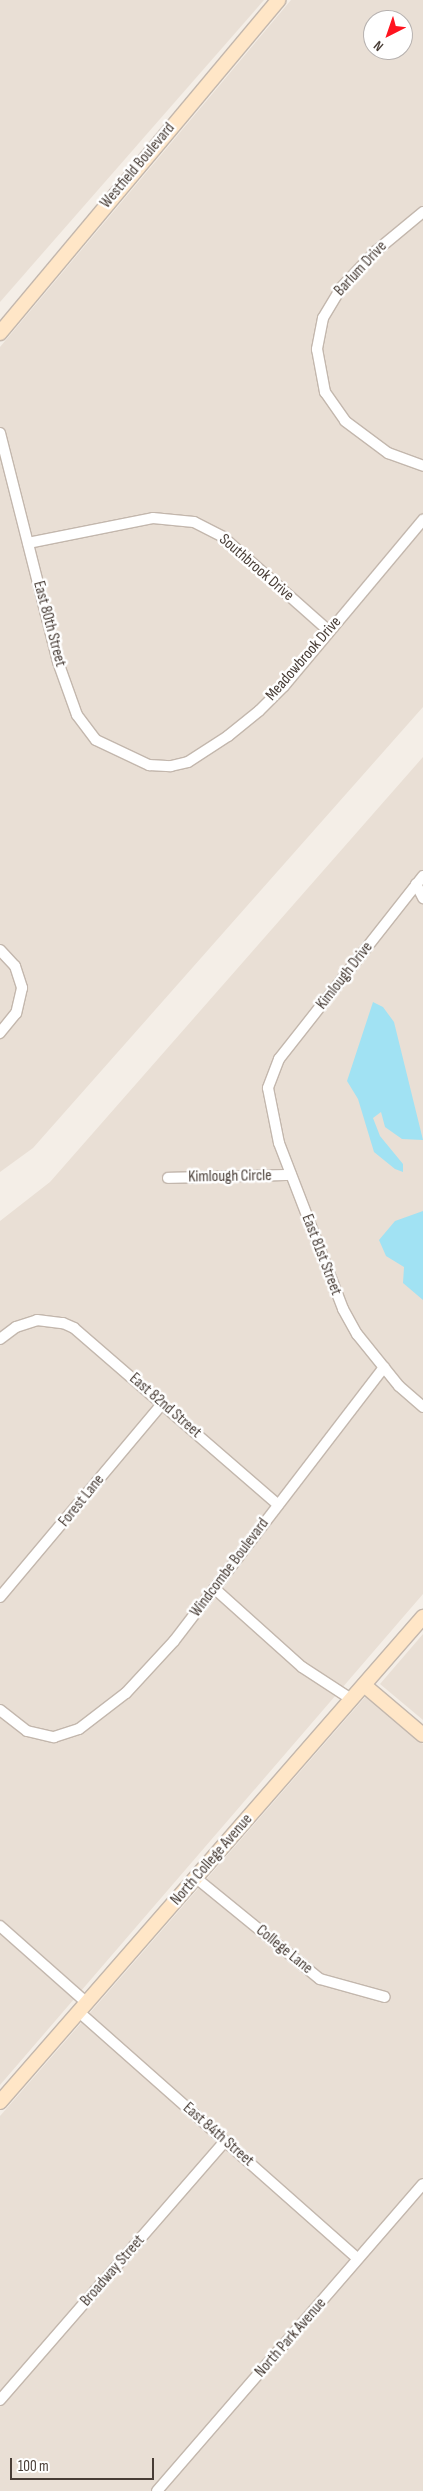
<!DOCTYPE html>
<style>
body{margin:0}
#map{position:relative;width:423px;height:2491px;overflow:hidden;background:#f4eee7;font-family:"Sofia Sans Condensed",sans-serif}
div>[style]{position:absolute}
.residential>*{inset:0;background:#e9dfd5}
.water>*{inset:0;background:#a1e2f3}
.roads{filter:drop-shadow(1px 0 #c3b7ad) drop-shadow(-1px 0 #c3b7ad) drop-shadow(0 1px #c3b7ad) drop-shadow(0 -1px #c3b7ad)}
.street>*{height:10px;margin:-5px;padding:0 5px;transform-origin:5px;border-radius:5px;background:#fff}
.secondary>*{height:14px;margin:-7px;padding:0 7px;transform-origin:7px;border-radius:7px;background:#ffe6c7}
span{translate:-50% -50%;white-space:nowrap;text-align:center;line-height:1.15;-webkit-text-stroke:5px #fff;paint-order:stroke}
.street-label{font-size:16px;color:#483d36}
.north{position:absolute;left:363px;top:10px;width:50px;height:50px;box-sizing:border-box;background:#fff;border:1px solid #b6b1af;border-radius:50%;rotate:221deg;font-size:14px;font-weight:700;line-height:20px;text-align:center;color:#483d36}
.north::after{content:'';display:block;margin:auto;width:18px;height:22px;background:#ff141f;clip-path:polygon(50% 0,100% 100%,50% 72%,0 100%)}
.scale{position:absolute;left:10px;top:2458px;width:144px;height:22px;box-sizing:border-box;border:2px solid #483d36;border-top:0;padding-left:6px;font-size:15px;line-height:18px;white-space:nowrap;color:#483d36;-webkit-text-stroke:4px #fff;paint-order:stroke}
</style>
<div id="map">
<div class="residential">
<i style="clip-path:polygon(0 0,264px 0,0 302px)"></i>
<i style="clip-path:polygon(evenodd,291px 0,423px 0,423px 707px,33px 1148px,0 1172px,0 347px,291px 0,373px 20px,403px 20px,403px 50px,373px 50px,373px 20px)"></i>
<i style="clip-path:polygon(423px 757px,423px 1594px,0 2085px,0 1221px,50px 1182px)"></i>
<i style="clip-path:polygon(423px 1634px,423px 1720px,380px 1684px)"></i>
<i style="clip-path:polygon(366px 1696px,423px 1744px,423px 2491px,0 2491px,0 2116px)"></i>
</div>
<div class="water">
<i style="clip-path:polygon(373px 1002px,383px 1007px,394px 1022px,423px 1140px,402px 1139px,385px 1127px,381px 1112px,373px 1118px,380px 1136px,403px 1164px,403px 1172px,395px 1169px,374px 1152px,358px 1099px,347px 1081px)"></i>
<i style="clip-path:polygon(423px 1211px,423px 1300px,403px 1283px,404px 1267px,386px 1256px,379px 1240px,395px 1221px)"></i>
</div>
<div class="roads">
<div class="street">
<i style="left:423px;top:212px;width:61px;rotate:140.3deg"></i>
<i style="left:376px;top:251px;width:51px;rotate:133.4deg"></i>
<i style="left:341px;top:288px;width:35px;rotate:121deg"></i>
<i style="left:323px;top:318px;width:32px;rotate:101deg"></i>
<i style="left:317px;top:349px;width:44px;rotate:79.5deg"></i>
<i style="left:325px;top:392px;width:35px;rotate:55deg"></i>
<i style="left:345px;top:421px;width:54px;rotate:36.7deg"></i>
<i style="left:388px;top:453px;width:37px;rotate:20deg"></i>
<i style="left:0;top:433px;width:236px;rotate:75.8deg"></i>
<i style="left:58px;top:662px;width:56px;rotate:70.3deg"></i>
<i style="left:77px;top:715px;width:31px;rotate:53deg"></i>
<i style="left:96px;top:740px;width:59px;rotate:25.3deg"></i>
<i style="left:149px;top:765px;width:22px;rotate:3deg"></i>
<i style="left:171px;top:766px;width:17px;rotate:-13deg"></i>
<i style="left:188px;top:762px;width:48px;rotate:-33deg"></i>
<i style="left:228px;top:736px;width:40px;rotate:-39deg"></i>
<i style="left:259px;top:711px;width:35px;rotate:-45deg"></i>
<i style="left:284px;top:686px;width:217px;rotate:-50.1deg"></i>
<i style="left:28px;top:543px;width:127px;rotate:-11.3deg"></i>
<i style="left:153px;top:518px;width:41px;rotate:5.6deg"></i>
<i style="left:194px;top:522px;width:33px;rotate:27deg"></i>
<i style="left:223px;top:537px;width:142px;rotate:41.6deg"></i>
<i style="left:423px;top:876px;width:233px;rotate:128.2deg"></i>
<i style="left:279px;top:1059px;width:31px;rotate:111deg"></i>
<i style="left:268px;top:1088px;width:56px;rotate:78.7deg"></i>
<i style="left:279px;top:1143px;width:178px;rotate:68.9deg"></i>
<i style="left:343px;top:1309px;width:29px;rotate:61deg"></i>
<i style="left:357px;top:1334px;width:67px;rotate:51.1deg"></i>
<i style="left:399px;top:1386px;width:32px;rotate:41deg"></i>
<i style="left:416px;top:884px;width:16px;rotate:63deg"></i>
<i style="left:0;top:950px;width:22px;rotate:47deg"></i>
<i style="left:15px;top:966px;width:23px;rotate:72deg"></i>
<i style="left:22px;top:988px;width:26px;rotate:103deg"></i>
<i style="left:16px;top:1013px;width:26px;rotate:129deg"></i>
<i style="left:168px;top:1178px;width:123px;rotate:-1.4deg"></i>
<i style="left:0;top:1339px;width:20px;rotate:-37deg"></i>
<i style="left:16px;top:1327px;width:22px;rotate:-18deg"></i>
<i style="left:37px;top:1320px;width:26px;rotate:7deg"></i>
<i style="left:63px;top:1323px;width:12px;rotate:24deg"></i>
<i style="left:74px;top:1328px;width:270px;rotate:40.9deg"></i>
<i style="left:215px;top:1589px;width:117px;rotate:41.9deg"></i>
<i style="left:302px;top:1667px;width:59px;rotate:33.1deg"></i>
<i style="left:0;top:1597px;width:252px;rotate:-50deg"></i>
<i style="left:0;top:1710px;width:34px;rotate:38deg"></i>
<i style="left:27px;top:1731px;width:28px;rotate:13deg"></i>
<i style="left:54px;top:1737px;width:26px;rotate:-18deg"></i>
<i style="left:79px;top:1729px;width:59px;rotate:-37.5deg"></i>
<i style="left:126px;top:1693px;width:71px;rotate:-47.3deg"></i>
<i style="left:174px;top:1641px;width:345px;rotate:-52.5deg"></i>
<i style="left:196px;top:1878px;width:160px;rotate:39.2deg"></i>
<i style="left:320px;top:1979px;width:67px;rotate:15.5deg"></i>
<i style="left:0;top:1926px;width:116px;rotate:41.5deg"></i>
<i style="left:79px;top:2012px;width:370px;rotate:41.5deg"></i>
<i style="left:0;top:2400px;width:343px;rotate:-49deg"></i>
<i style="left:157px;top:2491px;width:406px;rotate:-49.1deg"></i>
</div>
<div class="secondary">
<i style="left:0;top:333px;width:434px;rotate:-50.1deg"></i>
<i style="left:364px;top:1685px;width:77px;rotate:40.3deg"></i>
<i style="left:0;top:2102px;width:644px;rotate:-48.91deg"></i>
</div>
</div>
<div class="street-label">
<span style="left:138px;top:166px;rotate:-50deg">Westfield Boulevard</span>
<span style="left:361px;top:269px;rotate:-47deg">Barlum Drive</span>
<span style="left:256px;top:568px;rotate:41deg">Southbrook Drive</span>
<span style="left:49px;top:624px;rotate:75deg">East 80th Street</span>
<span style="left:304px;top:659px;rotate:-49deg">Meadowbrook Drive</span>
<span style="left:345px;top:976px;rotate:-52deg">Kimlough Drive</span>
<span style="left:230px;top:1177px;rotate:-1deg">Kimlough Circle</span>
<span style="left:321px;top:1255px;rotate:69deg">East 81st Street</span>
<span style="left:165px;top:1406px;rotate:41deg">East 82nd Street</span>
<span style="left:82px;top:1501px;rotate:-51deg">Forest Lane</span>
<span style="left:230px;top:1568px;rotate:-53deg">Windcombe Boulevard</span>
<span style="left:212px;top:1860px;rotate:-49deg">North College Avenue</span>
<span style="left:284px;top:1950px;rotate:39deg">College Lane</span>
<span style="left:218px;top:2135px;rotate:41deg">East 84th Street</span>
<span style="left:113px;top:2271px;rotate:-49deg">Broadway Street</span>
<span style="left:291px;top:2338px;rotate:-49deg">North Park Avenue</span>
</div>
<div class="north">N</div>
<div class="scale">100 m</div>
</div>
